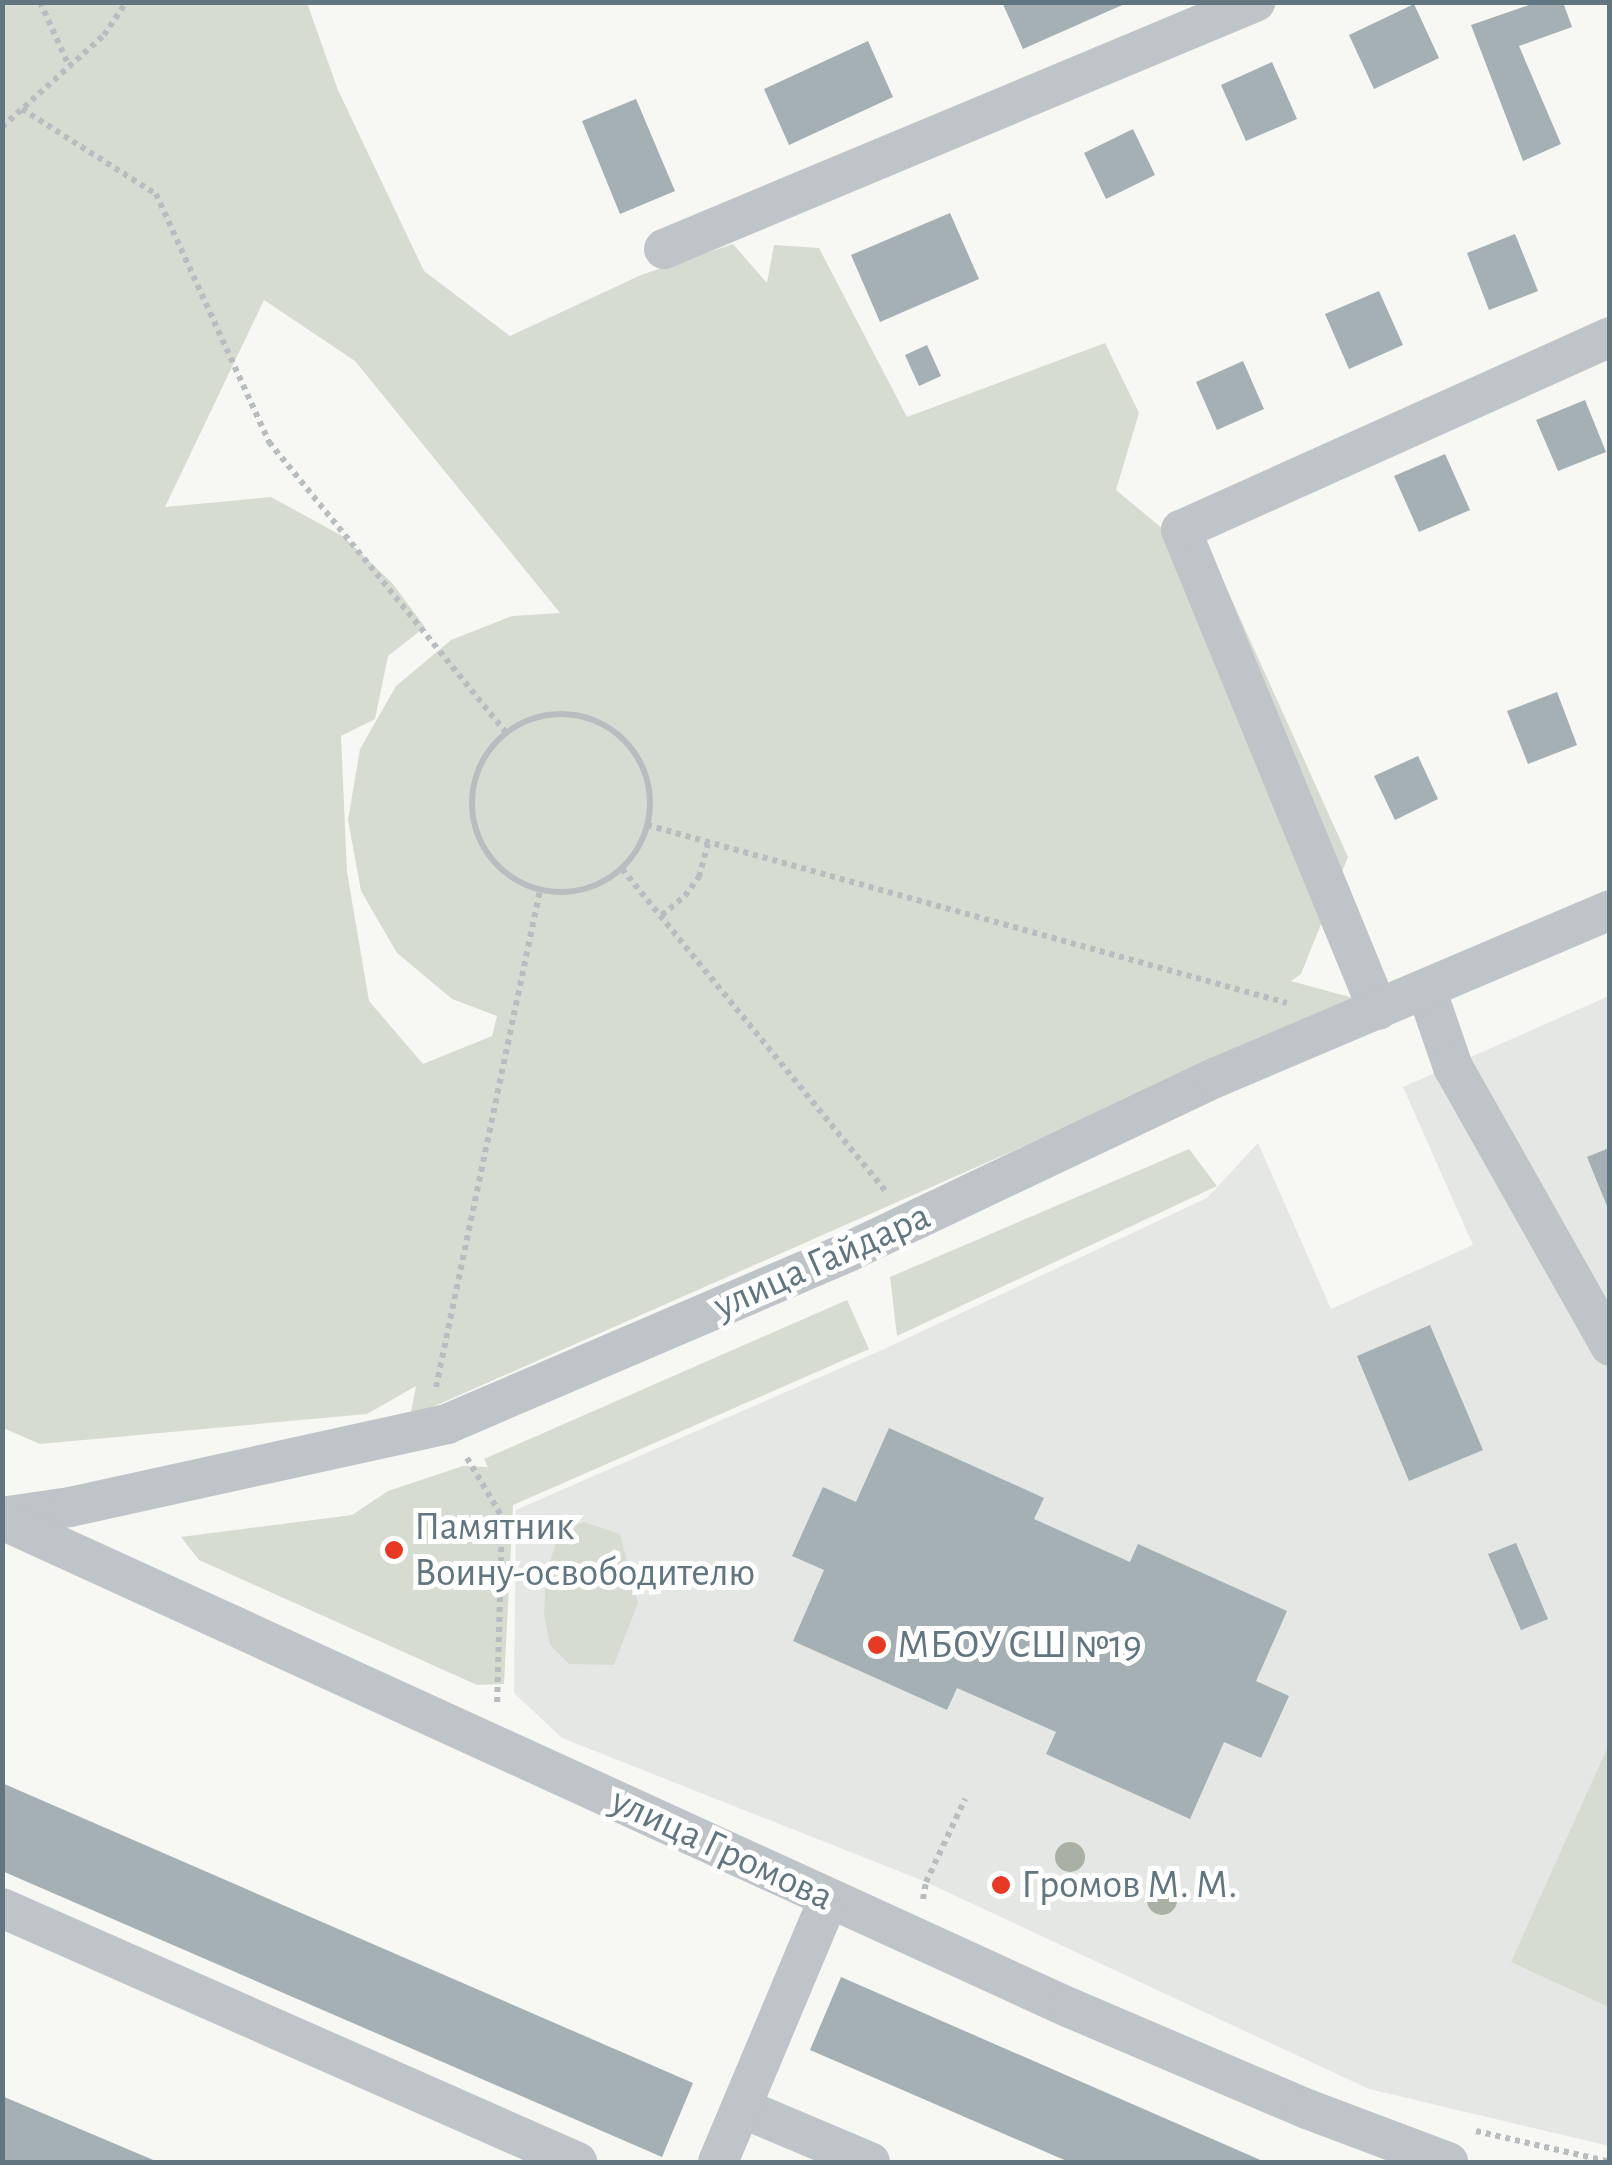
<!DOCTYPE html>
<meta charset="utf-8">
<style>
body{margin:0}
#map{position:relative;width:1612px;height:2165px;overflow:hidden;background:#f7f7f4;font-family:"Alegreya Sans",sans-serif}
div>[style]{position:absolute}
.built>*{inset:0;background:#e5e7e5}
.green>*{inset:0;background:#d7dcd3}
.building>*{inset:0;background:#a4b0b4}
.path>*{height:6px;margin-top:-3px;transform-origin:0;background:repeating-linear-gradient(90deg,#b8bdbf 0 5px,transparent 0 10px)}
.path>.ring{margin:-3px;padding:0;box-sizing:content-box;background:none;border:6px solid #b8bdbf;border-radius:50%}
.minor>*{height:40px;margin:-20px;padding:0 20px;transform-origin:20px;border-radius:20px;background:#bec4c7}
.trees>*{width:30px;height:30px;margin:-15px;border-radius:50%;background:#a8b1a3}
.dots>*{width:28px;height:28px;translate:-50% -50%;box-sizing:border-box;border:5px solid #fff;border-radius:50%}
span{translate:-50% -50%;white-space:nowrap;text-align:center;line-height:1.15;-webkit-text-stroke:10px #fff;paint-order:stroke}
.street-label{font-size:40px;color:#617680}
.poi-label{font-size:40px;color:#617680}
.left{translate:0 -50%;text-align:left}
.frame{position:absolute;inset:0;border:5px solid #617680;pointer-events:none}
</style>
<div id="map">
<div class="built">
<i style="clip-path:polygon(1609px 996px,1609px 2146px,1369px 2089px,926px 1882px,562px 1738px,514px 1693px,516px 1510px,882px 1350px,1207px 1198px,1258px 1143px,1331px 1309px,1473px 1245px,1403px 1087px)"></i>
</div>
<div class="green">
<i style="clip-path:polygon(evenodd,3px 3px,307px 3px,338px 90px,424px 271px,510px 336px,641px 275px,733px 244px,767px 283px,774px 245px,819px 248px,907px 417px,1105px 343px,1139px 413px,1116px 490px,1222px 578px,1348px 857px,1301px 974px,1291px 981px,1357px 999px,410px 1417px,416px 1386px,367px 1414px,40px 1444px,3px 1428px,3px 3px,264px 300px,355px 361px,560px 613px,512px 616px,451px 640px,396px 686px,360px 749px,348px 820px,361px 891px,397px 953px,452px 999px,497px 1016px,492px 1036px,423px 1064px,369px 1001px,347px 872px,341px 736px,375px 719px,388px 656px,425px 627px,393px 584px,344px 537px,271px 497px,165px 507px,264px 300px)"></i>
<i style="clip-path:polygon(1189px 1149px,1217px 1186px,897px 1336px,890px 1277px)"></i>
<i style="clip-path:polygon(847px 1300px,869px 1349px,513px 1505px,504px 1684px,477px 1685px,199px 1560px,181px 1537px,352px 1515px,388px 1491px,463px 1466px,488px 1467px,484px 1459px)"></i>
<i style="clip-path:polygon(584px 1522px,620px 1534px,638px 1603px,614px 1665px,569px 1664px,550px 1645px,544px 1615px,546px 1573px,560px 1531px)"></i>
<i style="clip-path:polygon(1609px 1744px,1609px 2007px,1511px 1962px)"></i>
</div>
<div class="building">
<i style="clip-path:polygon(1002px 2px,1129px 2px,1023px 49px)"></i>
<i style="clip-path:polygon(1538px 2px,1563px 2px,1572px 27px,1519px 46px,1561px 144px,1523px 161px,1471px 25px)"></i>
<i style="clip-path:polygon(1414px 4px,1439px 58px,1374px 89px,1349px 35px)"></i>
<i style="clip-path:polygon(868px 41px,893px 97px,789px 145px,764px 89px)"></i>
<i style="clip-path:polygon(1272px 62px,1297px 119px,1246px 141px,1221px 85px)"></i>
<i style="clip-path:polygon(636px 99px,675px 191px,620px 214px,582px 121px)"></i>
<i style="clip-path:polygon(1133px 129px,1155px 175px,1106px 199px,1084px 153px)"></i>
<i style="clip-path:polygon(950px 213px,979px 279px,880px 322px,851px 255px)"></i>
<i style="clip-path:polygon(1515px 234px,1538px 291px,1489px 310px,1467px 253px)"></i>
<i style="clip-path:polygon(1379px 291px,1403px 345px,1349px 369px,1325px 314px)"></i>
<i style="clip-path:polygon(927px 345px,941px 376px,919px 386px,905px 355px)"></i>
<i style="clip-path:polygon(1243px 361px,1264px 409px,1217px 430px,1196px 382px)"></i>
<i style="clip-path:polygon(1585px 400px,1606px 452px,1558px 471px,1536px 420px)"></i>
<i style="clip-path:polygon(1445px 454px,1470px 510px,1419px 532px,1394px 476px)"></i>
<i style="clip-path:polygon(1557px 692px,1577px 745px,1528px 764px,1507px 711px)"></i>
<i style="clip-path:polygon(1418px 756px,1438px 799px,1395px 820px,1374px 776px)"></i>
<i style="clip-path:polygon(1609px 1148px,1609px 1211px,1587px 1157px)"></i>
<i style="clip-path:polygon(1430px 1325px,1483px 1450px,1409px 1481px,1357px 1356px)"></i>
<i style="clip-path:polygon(889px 1428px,1044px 1498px,1034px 1519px,1130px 1562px,1138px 1544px,1287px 1611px,1256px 1681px,1289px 1696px,1261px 1758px,1224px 1742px,1190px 1819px,1046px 1754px,1056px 1732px,957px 1688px,947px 1710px,793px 1641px,824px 1570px,792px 1556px,823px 1487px,856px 1502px)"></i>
<i style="clip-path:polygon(1516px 1543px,1548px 1619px,1521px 1630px,1488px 1554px)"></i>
<i style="clip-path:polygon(2px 1783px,693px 2083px,662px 2157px,2px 1871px)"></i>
<i style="clip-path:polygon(841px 1977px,1265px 2162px,1069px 2162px,810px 2050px)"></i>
<i style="clip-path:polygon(2px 2096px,158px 2162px,2px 2162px)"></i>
</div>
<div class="path">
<i style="left:40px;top:2px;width:70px;rotate:65.6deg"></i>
<i style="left:22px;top:109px;width:159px;rotate:32.4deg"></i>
<i style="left:156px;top:194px;width:273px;rotate:65.5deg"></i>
<i style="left:269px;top:442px;width:377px;rotate:50.8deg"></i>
<i style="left:2px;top:127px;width:137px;rotate:-42deg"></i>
<i style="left:104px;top:35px;width:40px;rotate:-56deg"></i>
<i class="ring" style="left:472px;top:714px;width:172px;height:172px"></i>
<i style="left:647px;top:825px;width:664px;rotate:15.54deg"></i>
<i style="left:622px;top:869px;width:419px;rotate:50.7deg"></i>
<i style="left:662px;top:915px;width:30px;rotate:-40deg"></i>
<i style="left:685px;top:896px;width:24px;rotate:-54deg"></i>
<i style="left:699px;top:877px;width:35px;rotate:-75deg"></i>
<i style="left:436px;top:1387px;width:508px;rotate:-78.18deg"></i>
<i style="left:467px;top:1458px;width:69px;rotate:59.3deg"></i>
<i style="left:502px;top:1517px;width:188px;rotate:91.5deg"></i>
<i style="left:923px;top:1899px;width:17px;rotate:-80deg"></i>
<i style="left:926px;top:1882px;width:92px;rotate:-64.8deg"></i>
<i style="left:1476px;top:2131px;width:138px;rotate:13deg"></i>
</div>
<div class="minor">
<i style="left:664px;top:249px;width:641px;rotate:-22.68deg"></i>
<i style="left:1426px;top:989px;width:83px;rotate:70.9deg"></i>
<i style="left:1453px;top:1067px;width:320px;rotate:60.6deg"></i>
<i style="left:1378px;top:1010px;width:519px;rotate:-112.31deg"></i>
<i style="left:1181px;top:530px;width:470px;rotate:-24.2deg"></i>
<i style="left:2px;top:1517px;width:69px;rotate:-8.4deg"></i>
<i style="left:70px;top:1507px;width:386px;rotate:-12.4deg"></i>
<i style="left:447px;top:1424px;width:439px;rotate:-23.2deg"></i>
<i style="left:850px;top:1251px;width:406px;rotate:-25.4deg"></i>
<i style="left:1217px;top:1077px;width:427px;rotate:-23deg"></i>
<i style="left:2px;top:1520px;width:1174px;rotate:24.56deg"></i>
<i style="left:1070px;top:2008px;width:258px;rotate:23.1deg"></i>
<i style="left:1307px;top:2109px;width:151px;rotate:20.6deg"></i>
<i style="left:2px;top:1908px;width:629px;rotate:23.83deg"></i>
<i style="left:742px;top:2108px;width:139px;rotate:22.9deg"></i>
<i style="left:718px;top:2162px;width:286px;rotate:-67.2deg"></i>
</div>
<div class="trees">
<i style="left:1070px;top:1857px"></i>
<i style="left:1162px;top:1900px"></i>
</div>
<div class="dots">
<i style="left:394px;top:1550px;background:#e83924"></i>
<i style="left:877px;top:1645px;background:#e83924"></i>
<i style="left:1001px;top:1885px;background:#e83924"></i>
</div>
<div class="street-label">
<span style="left:822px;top:1261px;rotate:-24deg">улица Гайдара</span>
<span style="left:722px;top:1849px;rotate:25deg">улица Громова</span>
</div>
<div class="poi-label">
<span class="left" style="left:414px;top:1550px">Памятник<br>Воину-освободителю</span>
<span class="left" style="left:897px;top:1645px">МБОУ СШ №19</span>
<span class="left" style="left:1021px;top:1885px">Громов М. М.</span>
</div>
<div class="frame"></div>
</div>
